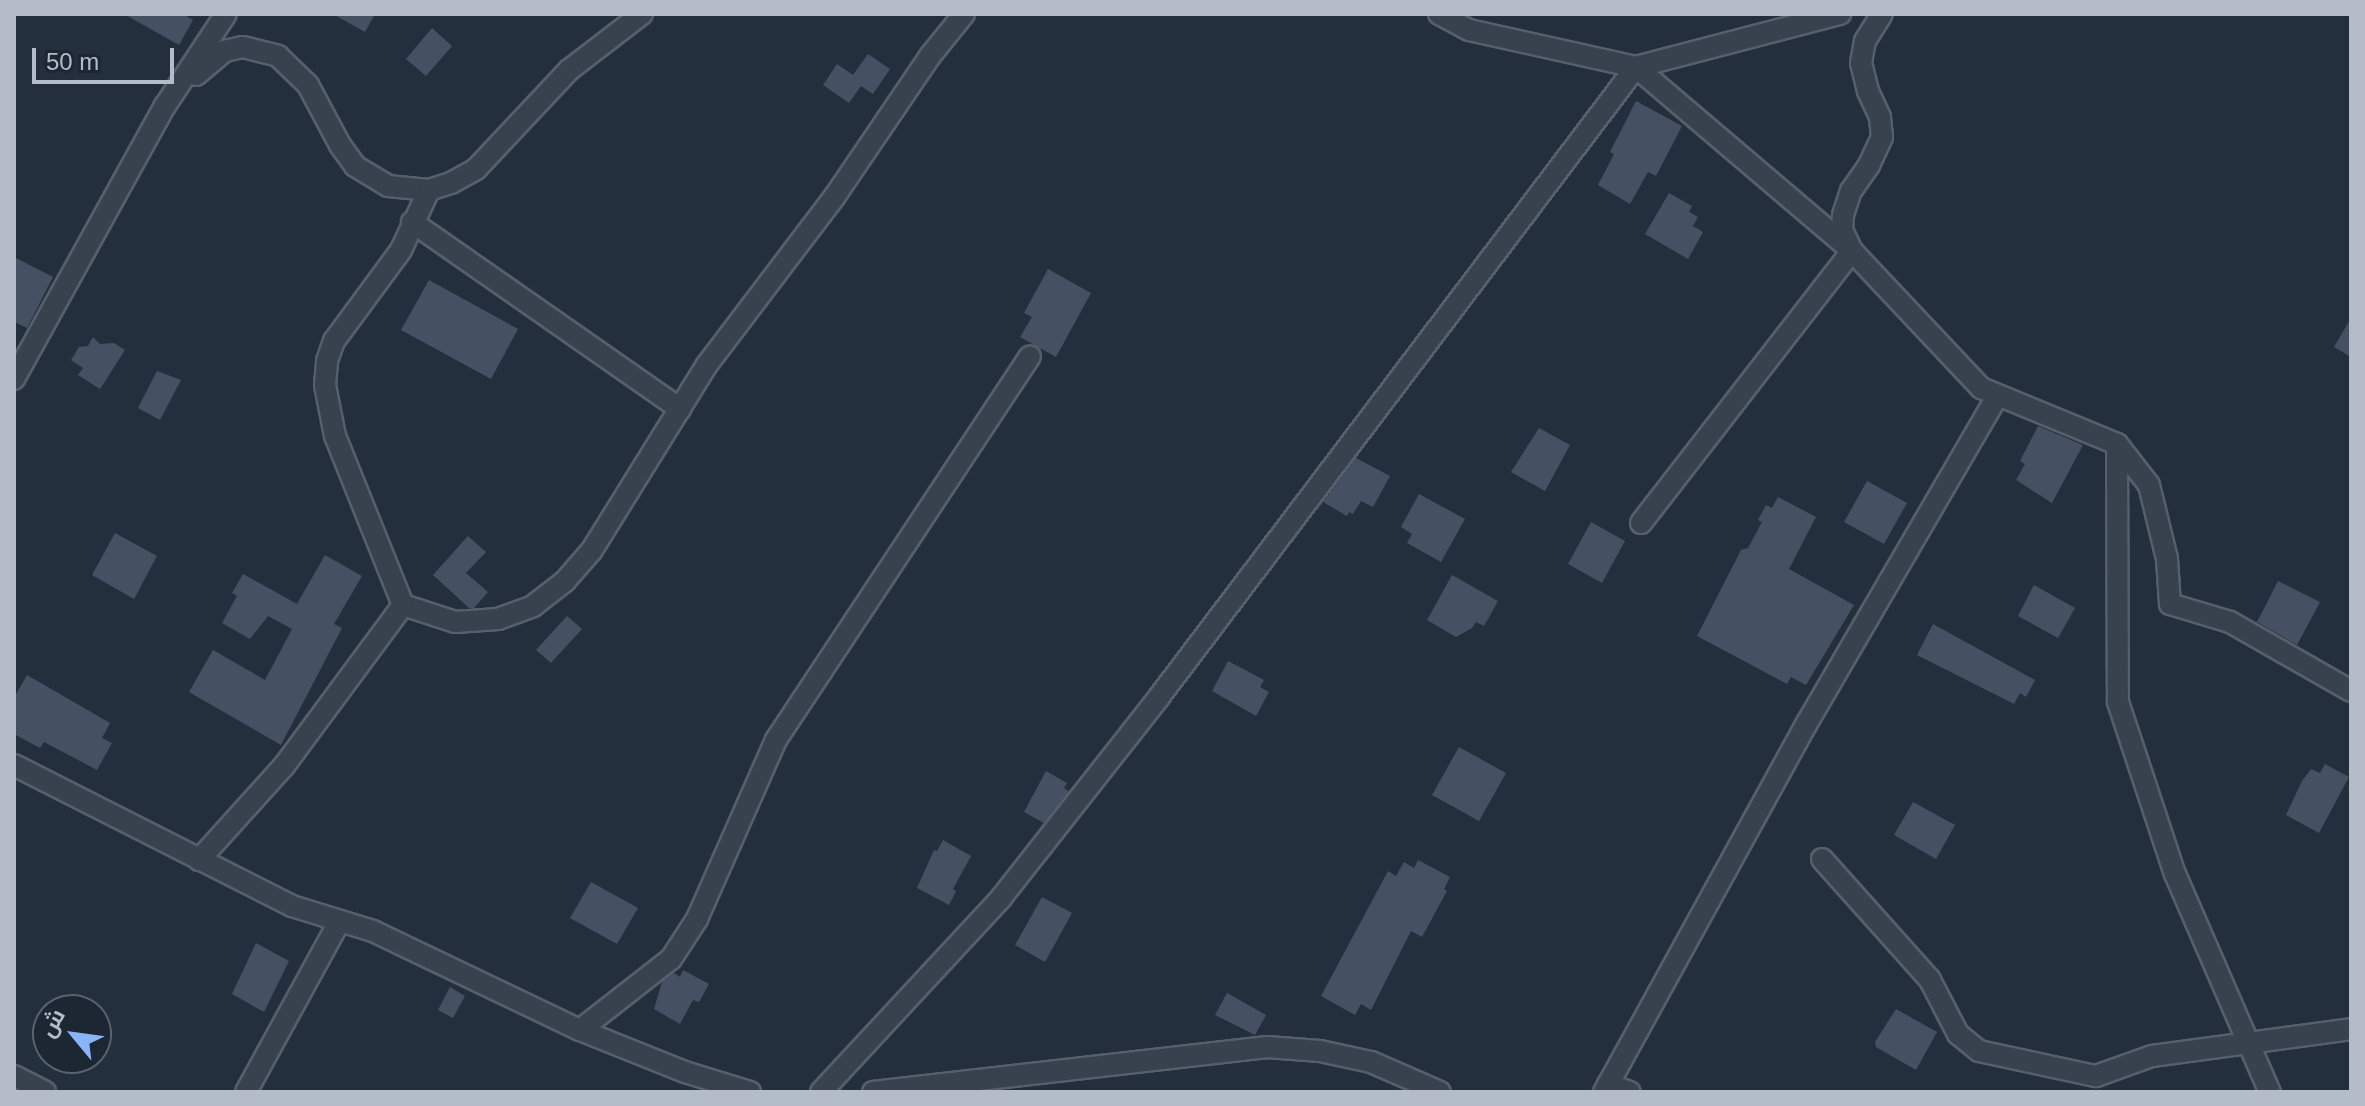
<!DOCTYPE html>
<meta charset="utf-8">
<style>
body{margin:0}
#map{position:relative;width:2365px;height:1106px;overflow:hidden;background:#242f3e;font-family:Helvetica,Cairo,sans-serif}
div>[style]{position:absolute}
.building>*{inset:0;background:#455162}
.roads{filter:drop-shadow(2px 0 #565f6c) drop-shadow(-2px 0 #565f6c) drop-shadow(0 2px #565f6c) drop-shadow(0 -2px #565f6c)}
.street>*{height:20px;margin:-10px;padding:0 10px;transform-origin:10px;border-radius:10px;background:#38414e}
span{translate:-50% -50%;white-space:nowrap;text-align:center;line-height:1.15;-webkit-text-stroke:8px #1d2633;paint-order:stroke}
.frame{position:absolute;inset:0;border:16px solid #b4bcc9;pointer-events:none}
.north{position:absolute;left:32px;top:994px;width:80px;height:80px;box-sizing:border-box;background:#1d2633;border:2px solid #59626f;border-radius:50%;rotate:299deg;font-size:22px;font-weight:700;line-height:32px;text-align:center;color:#b4bcc9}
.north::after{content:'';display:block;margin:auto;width:28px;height:36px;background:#8ab4f8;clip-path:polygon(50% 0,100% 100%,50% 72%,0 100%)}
.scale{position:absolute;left:32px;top:48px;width:142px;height:36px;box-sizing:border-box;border:4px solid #b4bcc9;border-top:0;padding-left:10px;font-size:24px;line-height:28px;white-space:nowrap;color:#b4bcc9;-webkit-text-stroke:6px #1d2633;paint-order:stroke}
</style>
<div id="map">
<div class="building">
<i style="clip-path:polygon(124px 14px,183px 14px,193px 20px,179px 45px)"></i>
<i style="clip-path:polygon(333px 14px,375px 14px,365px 32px)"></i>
<i style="clip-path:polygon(432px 28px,452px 46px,426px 76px,406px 59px)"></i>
<i style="clip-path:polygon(868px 54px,890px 69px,873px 94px,861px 86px,849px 103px,823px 85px,837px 64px,853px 75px)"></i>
<i style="clip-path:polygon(1636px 101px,1682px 126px,1656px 176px,1648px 172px,1630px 204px,1598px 185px,1614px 154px,1610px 152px)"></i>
<i style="clip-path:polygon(1669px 193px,1692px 206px,1689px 212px,1698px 217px,1693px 226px,1703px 232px,1688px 259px,1645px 234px)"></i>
<i style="clip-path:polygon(14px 257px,53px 277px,27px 328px,14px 322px)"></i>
<i style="clip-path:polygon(1048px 269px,1091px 293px,1056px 357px,1020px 337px,1032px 317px,1024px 313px)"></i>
<i style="clip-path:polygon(429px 280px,518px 329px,491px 379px,401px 330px)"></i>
<i style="clip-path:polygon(2351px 318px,2351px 357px,2334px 347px)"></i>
<i style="clip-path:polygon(93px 337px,100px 344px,114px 343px,125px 350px,100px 389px,78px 375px,83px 368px,71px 360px,79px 347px,88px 346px)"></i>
<i style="clip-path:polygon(157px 371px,181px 380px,160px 420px,138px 408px)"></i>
<i style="clip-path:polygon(2038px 426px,2083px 445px,2052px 503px,2016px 480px,2025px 464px,2020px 461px)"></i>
<i style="clip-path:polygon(1539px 428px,1570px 445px,1545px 491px,1511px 472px)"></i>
<i style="clip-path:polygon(1356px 458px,1390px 476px,1373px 507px,1361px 501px,1353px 514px,1349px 512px,1347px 516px,1323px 502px)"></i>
<i style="clip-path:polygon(1867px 481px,1907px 503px,1884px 544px,1844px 522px)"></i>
<i style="clip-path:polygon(1419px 494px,1465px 519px,1441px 562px,1407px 543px,1412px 534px,1401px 527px)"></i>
<i style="clip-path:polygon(1778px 497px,1816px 517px,1789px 569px,1854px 605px,1806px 685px,1791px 677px,1787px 684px,1697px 636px,1741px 550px,1748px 548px,1762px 522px,1758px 520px,1766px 505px,1772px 508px)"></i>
<i style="clip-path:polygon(1591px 522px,1625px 541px,1602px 583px,1568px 564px)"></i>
<i style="clip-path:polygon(115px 533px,157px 556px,134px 599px,92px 575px)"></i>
<i style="clip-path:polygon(468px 536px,486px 552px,466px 573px,488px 592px,474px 608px,469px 608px,433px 575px)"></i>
<i style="clip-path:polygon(325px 555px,362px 576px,334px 624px,342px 628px,281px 745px,189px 692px,213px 650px,265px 680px,292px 629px,268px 616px,250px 639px,222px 623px,237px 596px,232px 593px,243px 574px,297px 604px)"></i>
<i style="clip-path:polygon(1452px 575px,1498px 601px,1484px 626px,1476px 622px,1472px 628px,1456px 637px,1427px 620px)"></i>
<i style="clip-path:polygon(2278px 581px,2320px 602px,2297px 645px,2257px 622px)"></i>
<i style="clip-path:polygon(2034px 585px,2075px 608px,2058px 638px,2018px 616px)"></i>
<i style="clip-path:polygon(567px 616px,582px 629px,551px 663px,536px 650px)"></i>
<i style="clip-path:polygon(1933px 624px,2035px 680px,2026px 697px,2020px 693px,2014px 704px,1917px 655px)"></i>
<i style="clip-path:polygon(1228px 661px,1264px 680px,1260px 687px,1269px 692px,1256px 716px,1212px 691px)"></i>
<i style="clip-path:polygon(27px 675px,110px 723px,102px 738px,112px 743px,97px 770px,44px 742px,40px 748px,14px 734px,14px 698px)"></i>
<i style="clip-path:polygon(1459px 747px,1506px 773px,1479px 821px,1432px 795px)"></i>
<i style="clip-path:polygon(2325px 764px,2349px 777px,2319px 833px,2286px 815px,2302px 781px,2311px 769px,2320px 773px)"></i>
<i style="clip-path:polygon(1046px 771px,1067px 783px,1064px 788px,1069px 791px,1044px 823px,1024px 812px)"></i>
<i style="clip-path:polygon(1913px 802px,1955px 825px,1936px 859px,1894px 835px)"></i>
<i style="clip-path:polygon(943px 840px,971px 856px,953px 889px,956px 891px,949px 905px,917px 888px,934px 850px,937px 851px)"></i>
<i style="clip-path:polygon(1418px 860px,1450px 877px,1444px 889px,1447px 891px,1422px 937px,1411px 931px,1371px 1010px,1361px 1004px,1355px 1015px,1321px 996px,1388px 871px,1396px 876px,1404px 862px,1414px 868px)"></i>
<i style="clip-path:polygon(591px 882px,638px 908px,617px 944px,570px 918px)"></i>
<i style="clip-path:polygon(1042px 897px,1072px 913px,1045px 962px,1015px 945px)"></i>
<i style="clip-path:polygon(256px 943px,289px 961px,264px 1012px,232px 994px)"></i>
<i style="clip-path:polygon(683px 970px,709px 984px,699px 1002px,693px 1000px,680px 1024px,654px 1009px,662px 982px,674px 973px,680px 977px)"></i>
<i style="clip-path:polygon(450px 987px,465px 996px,453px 1018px,438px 1010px)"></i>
<i style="clip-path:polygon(1227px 993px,1266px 1015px,1255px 1035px,1215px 1015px)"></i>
<i style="clip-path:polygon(1896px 1009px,1937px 1032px,1916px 1070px,1876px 1047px,1875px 1042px)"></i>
</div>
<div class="roads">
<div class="street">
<i style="left:1439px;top:14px;width:34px;rotate:28deg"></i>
<i style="left:1469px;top:30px;width:171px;rotate:12.5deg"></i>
<i style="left:1636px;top:67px;width:284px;rotate:40.4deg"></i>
<i style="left:1852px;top:251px;width:188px;rotate:46.7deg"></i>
<i style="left:1981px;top:388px;width:147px;rotate:22.4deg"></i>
<i style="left:2117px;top:444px;width:52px;rotate:52deg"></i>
<i style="left:2149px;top:485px;width:76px;rotate:76.3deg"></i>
<i style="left:2167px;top:559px;width:45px;rotate:86.2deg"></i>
<i style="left:2170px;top:604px;width:63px;rotate:16.7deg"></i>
<i style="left:2230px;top:622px;width:139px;rotate:29.7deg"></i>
<i style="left:196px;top:75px;width:38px;rotate:-40deg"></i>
<i style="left:225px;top:51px;width:18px;rotate:-13deg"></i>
<i style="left:243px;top:47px;width:36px;rotate:14deg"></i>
<i style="left:278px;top:56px;width:42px;rotate:44deg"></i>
<i style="left:308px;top:85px;width:68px;rotate:61.9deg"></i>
<i style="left:340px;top:145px;width:26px;rotate:54deg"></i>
<i style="left:355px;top:166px;width:39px;rotate:31deg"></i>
<i style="left:388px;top:186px;width:41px;rotate:5.6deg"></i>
<i style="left:412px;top:222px;width:327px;rotate:34.9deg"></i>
<i style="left:14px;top:379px;width:312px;rotate:-61.1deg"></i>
<i style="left:165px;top:106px;width:110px;rotate:-56.5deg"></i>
<i style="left:2117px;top:444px;width:258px;rotate:89.8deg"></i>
<i style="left:2118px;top:702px;width:181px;rotate:71.7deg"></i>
<i style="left:2175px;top:874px;width:238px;rotate:66.5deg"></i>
<i style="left:1641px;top:523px;width:344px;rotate:-52.2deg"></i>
<i style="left:1852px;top:251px;width:23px;rotate:-115deg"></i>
<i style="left:1842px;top:230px;width:15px;rotate:-86deg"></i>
<i style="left:1843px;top:215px;width:25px;rotate:-72deg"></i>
<i style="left:1851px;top:191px;width:32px;rotate:-55deg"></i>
<i style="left:1869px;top:165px;width:31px;rotate:-65deg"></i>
<i style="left:1882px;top:137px;width:20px;rotate:-96deg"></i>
<i style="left:1880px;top:117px;width:29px;rotate:-115deg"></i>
<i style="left:1868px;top:91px;width:29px;rotate:-104deg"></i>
<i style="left:1861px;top:63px;width:22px;rotate:-80deg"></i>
<i style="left:1865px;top:41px;width:32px;rotate:-58deg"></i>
<i style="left:403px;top:605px;width:55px;rotate:18.1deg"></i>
<i style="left:455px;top:622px;width:43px;rotate:-4deg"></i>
<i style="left:498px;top:619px;width:37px;rotate:-20deg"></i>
<i style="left:533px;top:606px;width:41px;rotate:-38deg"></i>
<i style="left:565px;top:581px;width:41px;rotate:-48.9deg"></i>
<i style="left:592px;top:550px;width:216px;rotate:-58.2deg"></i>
<i style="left:706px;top:366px;width:213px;rotate:-52.8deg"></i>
<i style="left:835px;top:196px;width:169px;rotate:-55.8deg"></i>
<i style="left:930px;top:56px;width:54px;rotate:-51deg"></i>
<i style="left:14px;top:765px;width:312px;rotate:26.9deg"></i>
<i style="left:292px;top:906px;width:85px;rotate:17.2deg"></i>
<i style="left:373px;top:931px;width:229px;rotate:25.6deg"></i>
<i style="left:580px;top:1030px;width:113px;rotate:21.8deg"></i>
<i style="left:685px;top:1072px;width:68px;rotate:17.1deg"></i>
<i style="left:1822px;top:859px;width:162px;rotate:48.2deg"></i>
<i style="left:1930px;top:980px;width:61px;rotate:62.6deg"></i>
<i style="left:1958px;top:1034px;width:27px;rotate:39deg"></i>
<i style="left:1979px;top:1051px;width:120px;rotate:12.1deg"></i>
<i style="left:2096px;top:1076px;width:59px;rotate:-19.7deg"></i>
<i style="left:2152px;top:1056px;width:201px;rotate:-7.7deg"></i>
<i style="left:199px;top:860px;width:127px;rotate:-47.9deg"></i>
<i style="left:284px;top:766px;width:200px;rotate:-53.5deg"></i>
<i style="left:403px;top:605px;width:182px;rotate:-111.9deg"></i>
<i style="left:335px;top:436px;width:52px;rotate:-101.1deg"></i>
<i style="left:325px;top:385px;width:24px;rotate:-85deg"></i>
<i style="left:327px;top:361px;width:21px;rotate:-71deg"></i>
<i style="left:334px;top:341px;width:113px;rotate:-53.6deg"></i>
<i style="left:401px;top:250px;width:66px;rotate:-65deg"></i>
<i style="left:429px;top:190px;width:23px;rotate:-18deg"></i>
<i style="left:451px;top:183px;width:29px;rotate:-29deg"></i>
<i style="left:476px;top:169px;width:136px;rotate:-46.8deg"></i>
<i style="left:569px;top:70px;width:92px;rotate:-37.5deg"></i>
<i style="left:580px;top:1030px;width:115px;rotate:-38deg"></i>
<i style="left:671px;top:959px;width:48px;rotate:-57deg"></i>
<i style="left:697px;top:919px;width:196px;rotate:-66.2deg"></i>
<i style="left:776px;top:740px;width:460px;rotate:-56.5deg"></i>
<i style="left:14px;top:1076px;width:35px;rotate:27deg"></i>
<i style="left:1608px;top:1084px;width:23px;rotate:20deg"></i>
<i style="left:246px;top:1092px;width:194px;rotate:-61.3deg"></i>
<i style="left:821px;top:1092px;width:265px;rotate:-47.1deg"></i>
<i style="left:1001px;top:898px;width:256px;rotate:-51.8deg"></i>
<i style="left:1159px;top:697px;width:790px;rotate:-52.87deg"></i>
<i style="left:1636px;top:67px;width:211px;rotate:-14.6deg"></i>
<i style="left:873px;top:1092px;width:397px;rotate:-6.5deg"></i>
<i style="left:1267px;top:1047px;width:53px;rotate:4.3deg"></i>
<i style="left:1320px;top:1051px;width:52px;rotate:12.2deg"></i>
<i style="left:1371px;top:1062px;width:75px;rotate:23.5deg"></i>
<i style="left:1604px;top:1092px;width:421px;rotate:-61.2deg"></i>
<i style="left:1807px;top:723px;width:378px;rotate:-59.8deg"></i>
</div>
</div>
<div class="frame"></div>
<div class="north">ش</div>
<div class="scale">50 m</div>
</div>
